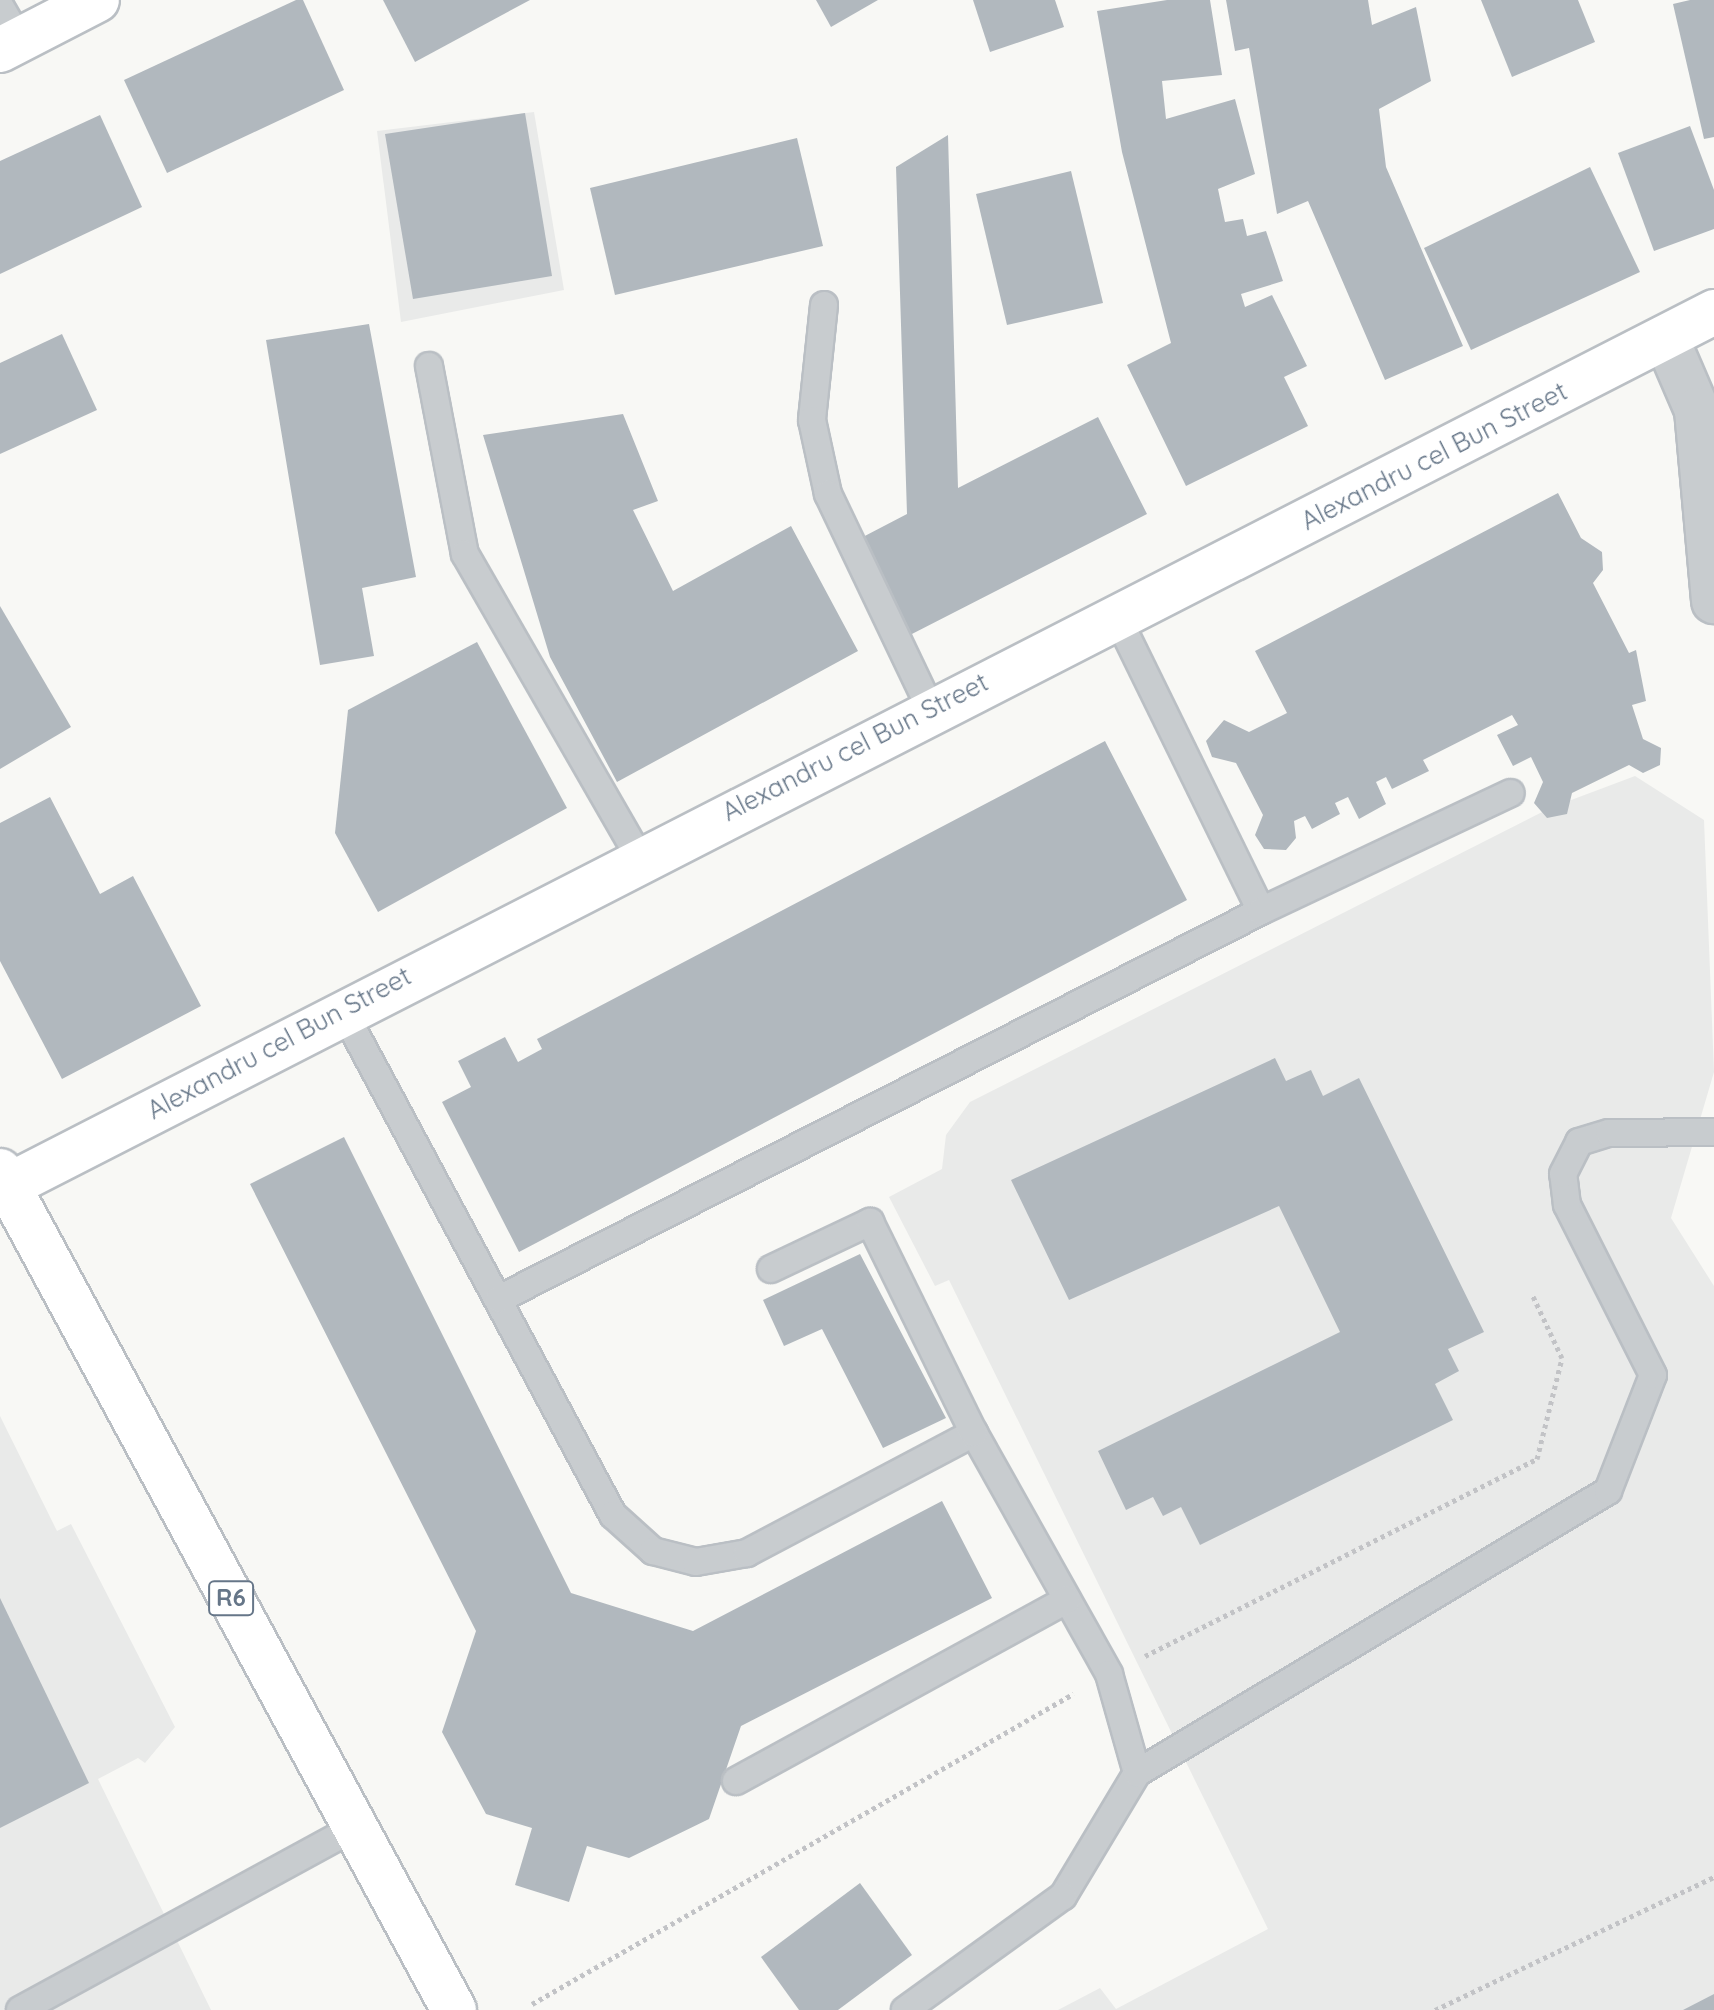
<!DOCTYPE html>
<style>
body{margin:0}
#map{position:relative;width:1714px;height:2010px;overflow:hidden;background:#f8f8f5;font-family:Quicksand,sans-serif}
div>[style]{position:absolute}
.built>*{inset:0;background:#e9eae9}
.building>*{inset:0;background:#b1b8be}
.path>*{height:5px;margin-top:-2.5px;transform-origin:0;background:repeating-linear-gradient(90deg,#c2c3c6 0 4px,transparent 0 8px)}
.roads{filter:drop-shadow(2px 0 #babfc4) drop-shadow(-2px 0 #babfc4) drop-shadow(0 2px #babfc4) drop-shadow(0 -2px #babfc4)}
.service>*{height:26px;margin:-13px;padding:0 13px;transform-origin:13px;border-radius:13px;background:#c8cccf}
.minor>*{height:44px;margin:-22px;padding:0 22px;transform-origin:22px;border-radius:22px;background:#c8cccf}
.secondary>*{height:44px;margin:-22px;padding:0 22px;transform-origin:22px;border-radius:22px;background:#fff}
.primary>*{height:44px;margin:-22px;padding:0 22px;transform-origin:22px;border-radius:22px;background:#fff}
span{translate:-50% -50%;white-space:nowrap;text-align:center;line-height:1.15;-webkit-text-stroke:8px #fff;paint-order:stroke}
.shield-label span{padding:2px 6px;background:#fff;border:2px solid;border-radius:6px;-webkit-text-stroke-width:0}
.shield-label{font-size:24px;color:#667688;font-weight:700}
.street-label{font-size:26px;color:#667688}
</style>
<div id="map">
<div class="built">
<i style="clip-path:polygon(534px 112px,564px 290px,401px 322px,377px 131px)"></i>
<i style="clip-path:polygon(1635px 776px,1704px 820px,1714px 1072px,1671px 1218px,1714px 1286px,1714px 2010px,1058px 2010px,1100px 1988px,1116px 2009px,1268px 1929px,949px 1280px,935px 1286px,889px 1197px,942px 1169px,946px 1135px,970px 1102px,1550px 808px)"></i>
<i style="clip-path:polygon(0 1416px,57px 1531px,71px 1524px,175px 1727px,145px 1763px,138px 1758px,98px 1779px,211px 2010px,0 2010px)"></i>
</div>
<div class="building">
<i style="clip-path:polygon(296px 0,303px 0,344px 90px,167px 173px,124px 80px)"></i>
<i style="clip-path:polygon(383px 0,530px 0,415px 62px)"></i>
<i style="clip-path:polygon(816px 0,878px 0,831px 27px)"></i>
<i style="clip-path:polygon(973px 0,1055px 0,1064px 27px,990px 52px)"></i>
<i style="clip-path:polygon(1167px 0,1210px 0,1222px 75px,1162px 81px,1166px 119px,1235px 99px,1255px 174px,1218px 189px,1225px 222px,1243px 219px,1247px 236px,1266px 231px,1283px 281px,1241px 294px,1245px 307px,1272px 295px,1307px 366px,1284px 377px,1308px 426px,1186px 486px,1127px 365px,1171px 343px,1122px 152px,1097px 11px)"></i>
<i style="clip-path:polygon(1226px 0,1368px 0,1372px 25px,1416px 7px,1431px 81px,1379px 109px,1386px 167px,1463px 346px,1385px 380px,1308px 201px,1277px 214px,1249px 48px,1235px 51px)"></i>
<i style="clip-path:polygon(1481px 0,1578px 0,1595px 42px,1512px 77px)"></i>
<i style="clip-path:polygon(1690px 0,1714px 0,1714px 137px,1704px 139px,1673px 4px)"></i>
<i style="clip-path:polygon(525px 113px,552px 276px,413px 299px,385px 134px)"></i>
<i style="clip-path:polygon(100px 115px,142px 207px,0 274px,0 161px)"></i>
<i style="clip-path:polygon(1690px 126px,1714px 190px,1714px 229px,1654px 251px,1618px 153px)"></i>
<i style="clip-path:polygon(948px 135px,958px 488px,1098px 417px,1147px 514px,908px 636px,859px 539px,907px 514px,896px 167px)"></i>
<i style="clip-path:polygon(797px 138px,823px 246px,615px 295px,590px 188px)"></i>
<i style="clip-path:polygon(1590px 167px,1640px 272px,1471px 350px,1424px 248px)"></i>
<i style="clip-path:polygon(1071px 171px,1103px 303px,1007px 325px,976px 194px)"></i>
<i style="clip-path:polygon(369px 324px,416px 577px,362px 588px,374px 656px,320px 665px,266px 340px)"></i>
<i style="clip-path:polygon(62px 334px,97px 410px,0 454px,0 363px)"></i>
<i style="clip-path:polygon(623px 414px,658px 501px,633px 510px,673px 591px,791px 526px,858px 651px,617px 782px,550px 657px,483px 435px)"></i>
<i style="clip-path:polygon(1558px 493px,1581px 538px,1602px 552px,1603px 570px,1593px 583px,1629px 653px,1636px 650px,1646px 701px,1632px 705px,1643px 739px,1661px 748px,1660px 765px,1643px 773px,1629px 765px,1572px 793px,1567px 814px,1547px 818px,1534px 803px,1543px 782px,1531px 757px,1513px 766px,1497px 735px,1518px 725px,1512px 715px,1423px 760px,1429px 771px,1392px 789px,1386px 777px,1376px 782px,1386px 804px,1359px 819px,1348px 797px,1335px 803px,1340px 814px,1312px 829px,1305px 816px,1294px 821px,1296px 838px,1286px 850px,1264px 849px,1255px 835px,1263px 815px,1236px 763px,1212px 757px,1206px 741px,1224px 720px,1249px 732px,1287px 713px,1255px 651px)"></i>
<i style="clip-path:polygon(0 606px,71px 727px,0 769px)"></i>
<i style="clip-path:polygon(477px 642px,567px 808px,378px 912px,335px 833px,348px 710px)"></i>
<i style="clip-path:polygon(1105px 741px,1187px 900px,519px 1252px,442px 1102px,471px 1087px,458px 1061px,505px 1037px,518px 1062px,542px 1049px,537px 1039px)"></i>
<i style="clip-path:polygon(50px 797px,100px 894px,133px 876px,201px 1006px,62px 1079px,0 961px,0 823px)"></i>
<i style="clip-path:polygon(1275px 1058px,1286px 1081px,1311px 1070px,1323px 1096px,1359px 1078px,1484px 1332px,1448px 1349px,1459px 1371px,1435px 1384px,1453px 1420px,1200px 1545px,1181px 1507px,1163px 1516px,1153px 1497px,1126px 1510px,1098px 1451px,1340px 1332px,1279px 1206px,1069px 1300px,1011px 1180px)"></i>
<i style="clip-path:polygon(344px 1137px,571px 1593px,693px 1631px,942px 1501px,992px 1598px,741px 1726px,709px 1819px,629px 1858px,587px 1846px,569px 1902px,515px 1885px,532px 1828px,486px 1814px,442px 1732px,476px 1631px,250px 1184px)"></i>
<i style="clip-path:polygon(860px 1254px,946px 1418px,883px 1448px,822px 1329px,784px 1346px,763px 1300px)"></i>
<i style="clip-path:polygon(0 1598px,89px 1783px,0 1828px)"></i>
<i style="clip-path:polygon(860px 1883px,912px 1955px,838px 2010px,799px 2010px,761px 1957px)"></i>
<i style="clip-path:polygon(1714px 1994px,1714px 2010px,1683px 2010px)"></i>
</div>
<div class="path">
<i style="left:1145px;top:1656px;width:439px;rotate:-26.7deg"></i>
<i style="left:1537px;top:1459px;width:104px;rotate:-76.1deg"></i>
<i style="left:1562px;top:1358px;width:71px;rotate:-115.1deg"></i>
<i style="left:532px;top:2004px;width:624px;rotate:-29.81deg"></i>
<i style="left:1435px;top:2010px;width:309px;rotate:-25.5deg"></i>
</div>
<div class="roads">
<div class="service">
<i style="left:0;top:6px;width:39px;rotate:60deg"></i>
<i style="left:824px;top:305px;width:116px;rotate:96deg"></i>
<i style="left:812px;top:420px;width:76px;rotate:77.8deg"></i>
<i style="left:828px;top:494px;width:237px;rotate:64.5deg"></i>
<i style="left:429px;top:366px;width:191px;rotate:79.2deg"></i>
<i style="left:465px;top:554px;width:349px;rotate:60.1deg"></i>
<i style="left:1117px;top:617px;width:327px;rotate:63.9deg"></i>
<i style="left:342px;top:1009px;width:574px;rotate:61.83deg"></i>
<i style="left:613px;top:1515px;width:54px;rotate:42deg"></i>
<i style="left:653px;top:1551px;width:44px;rotate:14.3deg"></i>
<i style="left:696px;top:1562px;width:52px;rotate:-10deg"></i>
<i style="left:747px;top:1553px;width:257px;rotate:-27.9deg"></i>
<i style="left:974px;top:1433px;width:276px;rotate:60.7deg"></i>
<i style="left:1109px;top:1674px;width:103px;rotate:74.2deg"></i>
<i style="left:1137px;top:1773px;width:144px;rotate:121deg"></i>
<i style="left:1063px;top:1896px;width:195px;rotate:144.2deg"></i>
<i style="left:771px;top:1269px;width:110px;rotate:-25.4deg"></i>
<i style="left:870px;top:1222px;width:235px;rotate:63.8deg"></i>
<i style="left:499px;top:1299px;width:855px;rotate:-26.98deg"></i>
<i style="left:1261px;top:911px;width:276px;rotate:-25.3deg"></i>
<i style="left:1137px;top:1773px;width:549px;rotate:-30.91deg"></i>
<i style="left:1608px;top:1491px;width:124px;rotate:-68.8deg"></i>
<i style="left:1653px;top:1375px;width:191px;rotate:-116.8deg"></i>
<i style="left:1567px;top:1205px;width:31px;rotate:-97deg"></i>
<i style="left:1563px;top:1174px;width:36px;rotate:-63deg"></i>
<i style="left:1579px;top:1142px;width:31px;rotate:-17deg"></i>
<i style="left:1609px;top:1133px;width:105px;rotate:-0.5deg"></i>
<i style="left:736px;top:1781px;width:377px;rotate:-28.7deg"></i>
<i style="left:20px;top:2010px;width:382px;rotate:-28.6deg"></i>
</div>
<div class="minor">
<i style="left:1666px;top:338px;width:78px;rotate:66.7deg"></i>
<i style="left:1697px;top:410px;width:192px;rotate:84.9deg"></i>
</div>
<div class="secondary">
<i style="left:0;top:50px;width:109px;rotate:-27.3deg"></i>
<i style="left:0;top:1190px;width:1926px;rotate:-27.12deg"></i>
</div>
<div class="primary">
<i style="left:0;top:1171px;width:954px;rotate:61.58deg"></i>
</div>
</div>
<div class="shield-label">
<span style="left:231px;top:1598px">R6</span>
</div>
<div class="street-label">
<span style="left:1434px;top:456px;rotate:-27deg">Alexandru cel Bun Street</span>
<span style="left:855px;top:747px;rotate:-27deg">Alexandru cel Bun Street</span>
<span style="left:279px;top:1043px;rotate:-28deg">Alexandru cel Bun Street</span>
</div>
</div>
